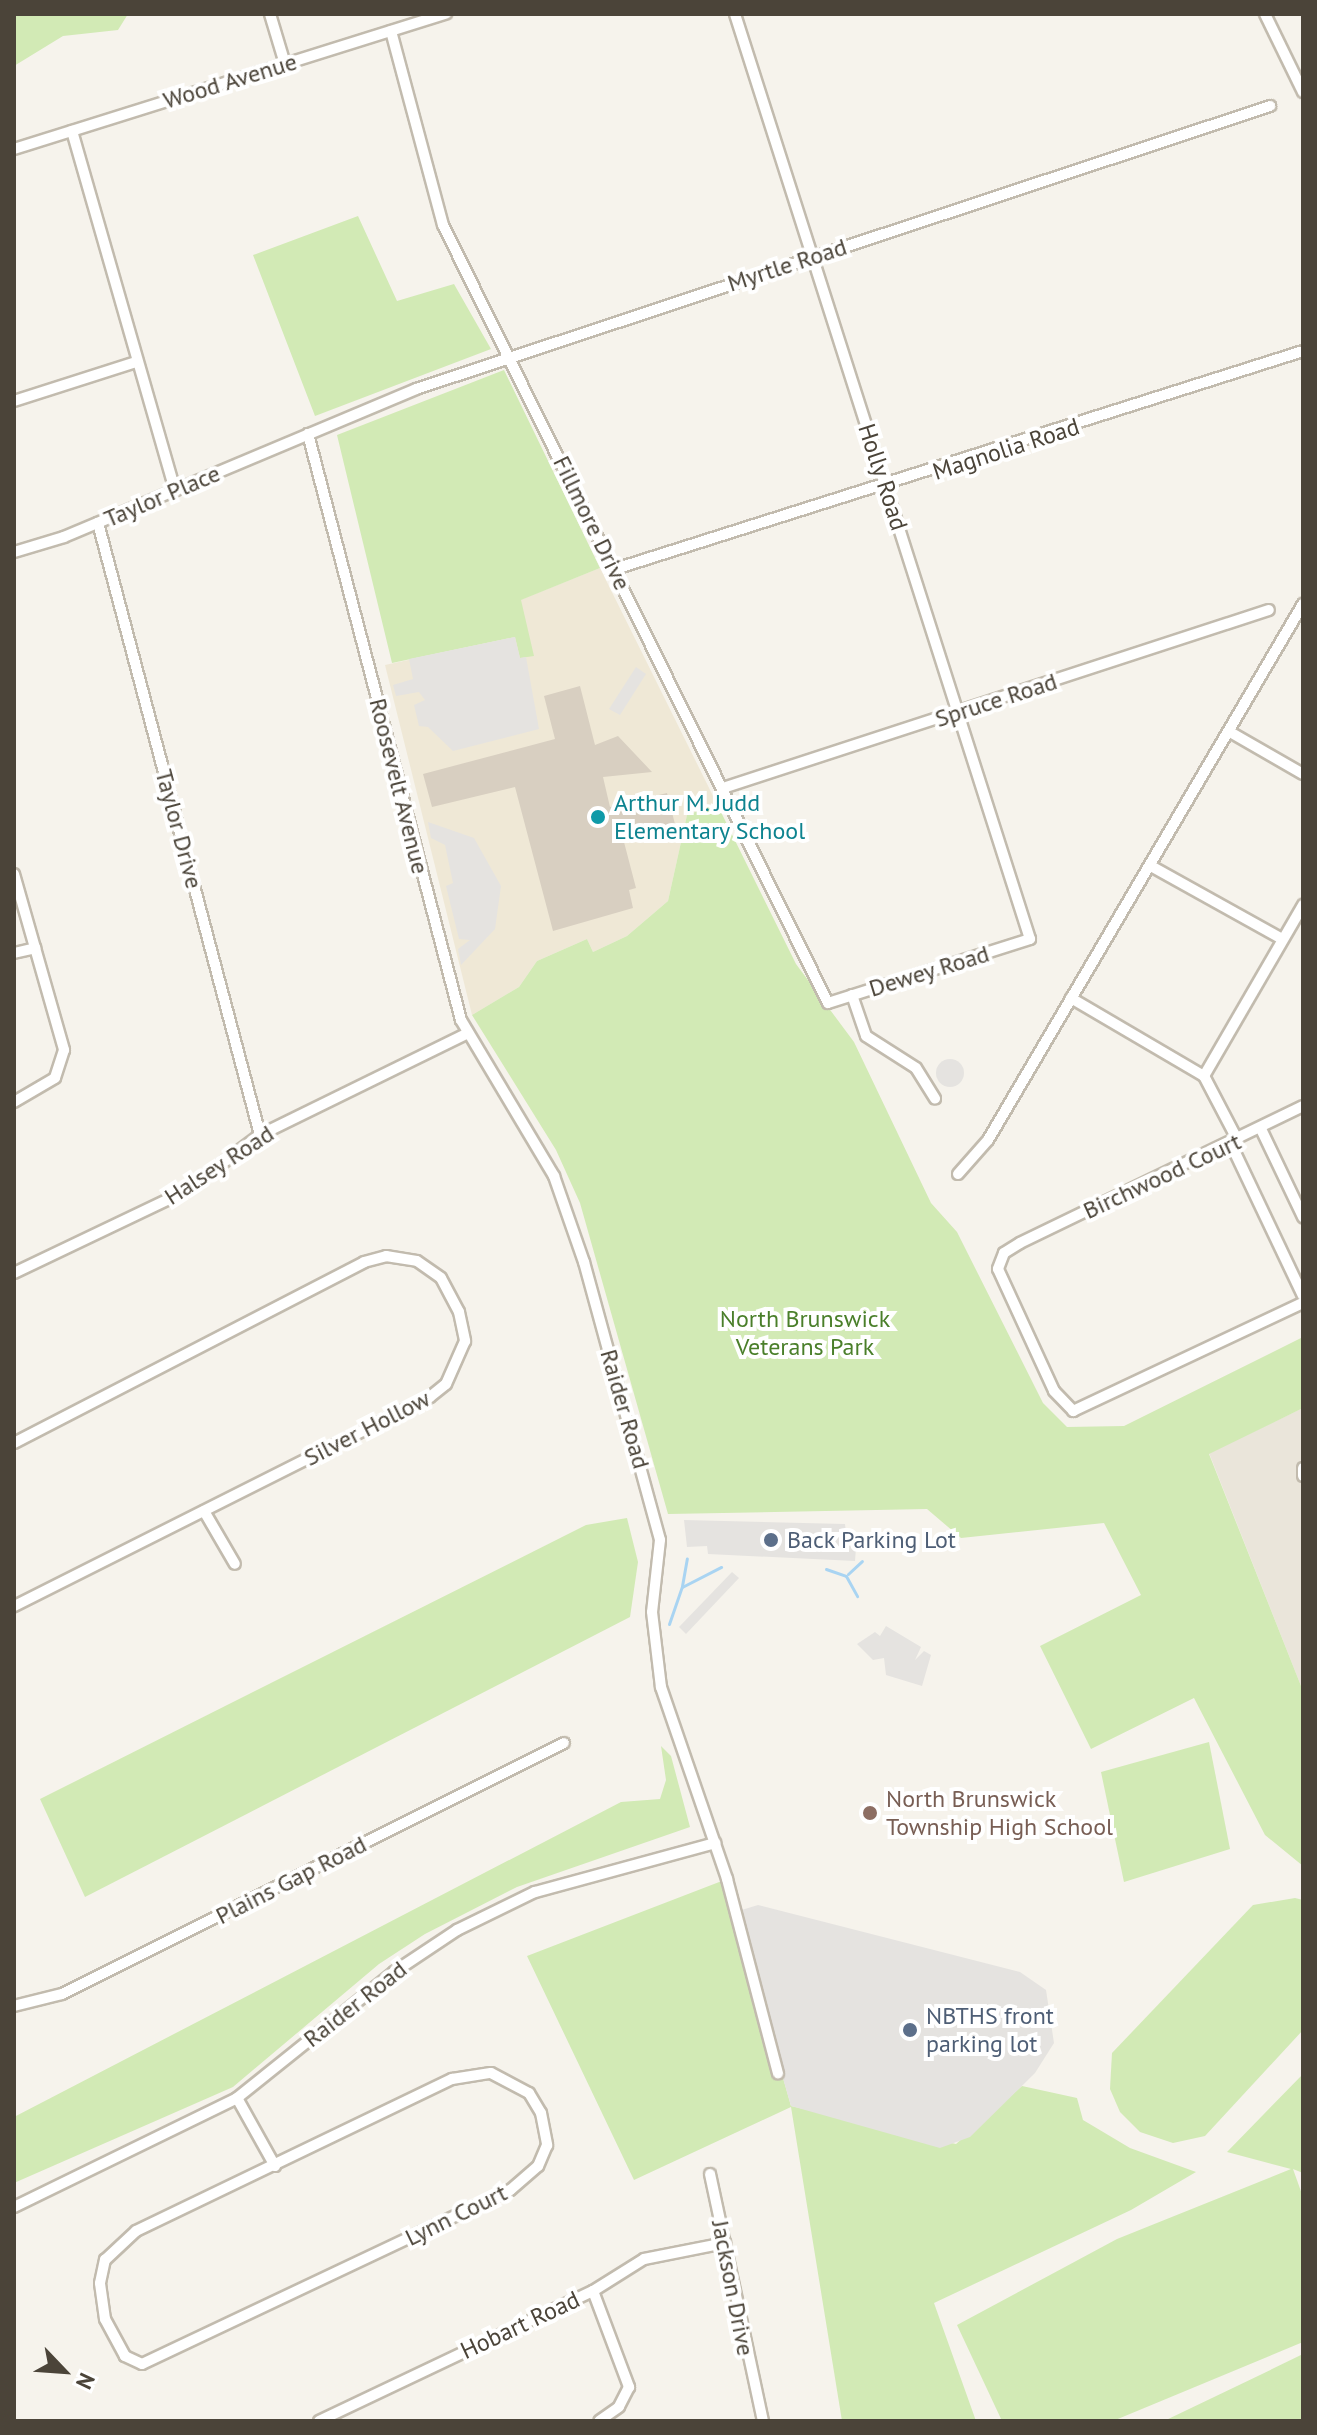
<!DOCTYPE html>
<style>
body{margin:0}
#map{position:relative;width:1317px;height:2435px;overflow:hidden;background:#f6f3ec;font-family:"PT Sans",sans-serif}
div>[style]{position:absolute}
.residential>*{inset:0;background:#eae5da}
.education>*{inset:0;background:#efe8d6}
.green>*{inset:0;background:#d2eab5}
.parking>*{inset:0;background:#e5e3e0}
.round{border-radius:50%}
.stream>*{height:3px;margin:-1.5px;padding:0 1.5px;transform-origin:1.5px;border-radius:1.5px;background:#a9d4f2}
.building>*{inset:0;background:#d8cfc1}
.roads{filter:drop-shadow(2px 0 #c2bbae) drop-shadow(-2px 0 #c2bbae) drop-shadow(0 2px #c2bbae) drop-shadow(0 -2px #c2bbae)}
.minor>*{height:10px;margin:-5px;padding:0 5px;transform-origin:5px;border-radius:5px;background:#fff}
.dots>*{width:22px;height:22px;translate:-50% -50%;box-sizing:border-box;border:4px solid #fff;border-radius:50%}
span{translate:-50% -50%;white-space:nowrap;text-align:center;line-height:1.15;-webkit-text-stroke:8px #fff;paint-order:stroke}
.street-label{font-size:24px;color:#4b4439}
.culture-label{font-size:24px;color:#0d838f}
.left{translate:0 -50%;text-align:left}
.park-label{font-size:24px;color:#4a7f2a}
.service-label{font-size:24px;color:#4e5e75}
.education-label{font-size:24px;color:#785e54}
.frame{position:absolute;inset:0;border:16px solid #4b4439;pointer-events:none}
.north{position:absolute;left:24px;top:2331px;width:80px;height:80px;-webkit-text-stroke:6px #fff;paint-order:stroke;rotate:115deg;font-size:22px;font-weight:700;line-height:32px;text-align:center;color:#4b4439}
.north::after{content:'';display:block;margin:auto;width:28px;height:36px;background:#4b4439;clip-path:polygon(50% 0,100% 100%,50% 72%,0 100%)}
</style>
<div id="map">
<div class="residential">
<i style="clip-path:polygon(1303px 1408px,1303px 1691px,1209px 1453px)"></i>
</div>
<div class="education">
<i style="clip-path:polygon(600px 568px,717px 804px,687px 815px,668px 901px,627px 936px,593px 952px,587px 939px,537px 961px,519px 987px,472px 1015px,385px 665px,528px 634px,520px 600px)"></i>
</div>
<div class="green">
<i style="clip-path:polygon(14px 14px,128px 14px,118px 30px,63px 36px,14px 66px)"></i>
<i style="clip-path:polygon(358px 216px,397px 301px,454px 284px,491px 349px,315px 416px,253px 255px)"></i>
<i style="clip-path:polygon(504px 370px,600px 568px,521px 600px,534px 656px,520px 658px,515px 637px,392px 663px,337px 435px)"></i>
<i style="clip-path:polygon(717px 804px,796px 964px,854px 1042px,931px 1203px,957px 1232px,1043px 1403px,1067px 1427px,1124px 1426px,1303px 1337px,1303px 1408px,1209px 1454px,1303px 1691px,1303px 1866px,1265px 1835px,1194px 1698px,1091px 1749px,1040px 1646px,1141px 1595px,1104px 1523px,961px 1538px,927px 1509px,668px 1514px,580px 1203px,556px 1150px,472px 1015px,519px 987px,537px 961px,587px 939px,593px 952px,627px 936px,668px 901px,687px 815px)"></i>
<i style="clip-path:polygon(627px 1518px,638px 1562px,630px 1617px,85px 1897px,40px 1799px,586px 1525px)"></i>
<i style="clip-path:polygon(1209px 1742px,1230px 1849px,1124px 1882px,1101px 1772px)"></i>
<i style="clip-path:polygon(661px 1746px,671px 1756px,690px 1827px,517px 1887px,425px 1934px,379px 1964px,233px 2087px,14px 2183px,14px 2117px,621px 1802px,660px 1799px,666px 1780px)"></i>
<i style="clip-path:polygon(727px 1879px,791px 2106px,956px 2144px,1022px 2086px,1077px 2098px,1083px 2120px,1130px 2148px,1196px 2172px,1131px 2210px,934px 2303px,976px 2421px,842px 2421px,791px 2107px,634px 2180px,527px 1956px)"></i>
<i style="clip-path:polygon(1295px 1898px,1303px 1900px,1303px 2030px,1205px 2136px,1173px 2143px,1140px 2132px,1120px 2112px,1110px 2089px,1112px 2053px,1253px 1905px)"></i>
<i style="clip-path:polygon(1303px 2074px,1303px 2173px,1293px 2169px,1303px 2197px,1303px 2342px,1113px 2421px,1002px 2421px,957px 2325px,1117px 2239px,1291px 2169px,1227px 2152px)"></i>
<i style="clip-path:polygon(1303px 2354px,1303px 2421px,1164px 2421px,1260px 2375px)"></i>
</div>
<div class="parking">
<i style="clip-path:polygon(515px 637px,520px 658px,526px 657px,539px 729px,453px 751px,428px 727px,419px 726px,414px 705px,425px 700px,419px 692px,396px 696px,393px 685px,413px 679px,409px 659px)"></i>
<i style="clip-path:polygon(636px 667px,646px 674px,620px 715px,609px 709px)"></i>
<i style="clip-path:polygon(428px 822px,474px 838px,501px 886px,495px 929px,461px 965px,458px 949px,470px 940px,459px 939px,446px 886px,453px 883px,445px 845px,431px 838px)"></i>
<i class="round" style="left:936px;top:1059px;width:28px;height:28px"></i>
<i style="clip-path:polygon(684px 1520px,845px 1524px,846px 1533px,857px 1535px,855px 1561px,708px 1554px,707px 1546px,687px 1547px)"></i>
<i style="clip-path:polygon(732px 1572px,739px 1578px,686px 1634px,679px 1627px)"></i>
<i style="clip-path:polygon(886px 1626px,921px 1647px,915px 1660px,924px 1651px,931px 1655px,922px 1686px,886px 1675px,884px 1658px,873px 1660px,857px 1644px,875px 1632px,880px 1636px)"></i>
<i style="clip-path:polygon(758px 1905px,1020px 1972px,1046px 1990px,1054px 2043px,1035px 2073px,970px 2137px,940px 2148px,791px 2106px,735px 1912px)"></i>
</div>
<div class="stream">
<i style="left:826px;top:1569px;width:21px;rotate:19deg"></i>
<i style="left:846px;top:1576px;width:23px;rotate:61deg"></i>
<i style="left:848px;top:1574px;width:19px;rotate:-43deg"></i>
<i style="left:682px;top:1586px;width:28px;rotate:-80deg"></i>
<i style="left:669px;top:1624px;width:39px;rotate:-71deg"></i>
<i style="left:682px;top:1587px;width:44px;rotate:-27.1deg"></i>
</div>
<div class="building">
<i style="clip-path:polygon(580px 686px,595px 745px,618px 736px,652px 772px,603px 777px,610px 807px,667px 793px,676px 828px,624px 842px,636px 888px,629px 890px,633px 908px,553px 931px,515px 787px,432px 807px,423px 774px,555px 739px,544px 696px)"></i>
</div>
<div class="roads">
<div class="minor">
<i style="left:270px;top:14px;width:52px;rotate:73.3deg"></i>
<i style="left:1265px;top:14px;width:87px;rotate:64deg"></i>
<i style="left:391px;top:31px;width:201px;rotate:75deg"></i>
<i style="left:443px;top:225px;width:868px;rotate:63.67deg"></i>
<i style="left:828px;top:1003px;width:212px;rotate:-17.6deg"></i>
<i style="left:1030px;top:939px;width:971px;rotate:-107.69deg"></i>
<i style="left:72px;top:131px;width:374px;rotate:74deg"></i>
<i style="left:14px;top:149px;width:453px;rotate:-17.4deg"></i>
<i style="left:14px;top:401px;width:128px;rotate:-17.7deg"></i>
<i style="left:308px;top:434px;width:606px;rotate:75.37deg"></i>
<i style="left:461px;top:1020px;width:182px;rotate:59.2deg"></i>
<i style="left:554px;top:1176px;width:91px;rotate:70.8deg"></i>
<i style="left:584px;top:1262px;width:288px;rotate:74.7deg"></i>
<i style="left:660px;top:1540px;width:72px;rotate:96.3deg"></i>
<i style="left:652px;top:1612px;width:76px;rotate:83.2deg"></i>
<i style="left:661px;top:1687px;width:203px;rotate:71deg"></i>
<i style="left:727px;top:1879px;width:201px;rotate:75.3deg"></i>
<i style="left:98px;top:523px;width:633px;rotate:75.17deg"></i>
<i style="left:14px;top:552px;width:52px;rotate:-16.7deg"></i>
<i style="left:64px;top:537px;width:382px;rotate:-22.8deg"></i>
<i style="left:416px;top:389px;width:900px;rotate:-18.33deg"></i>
<i style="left:615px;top:569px;width:722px;rotate:-17.58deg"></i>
<i style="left:1230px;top:732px;width:84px;rotate:29.9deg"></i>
<i style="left:723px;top:788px;width:574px;rotate:-18.06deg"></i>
<i style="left:1151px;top:866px;width:150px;rotate:29.1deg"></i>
<i style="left:14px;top:874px;width:183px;rotate:74.1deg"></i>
<i style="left:64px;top:1050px;width:29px;rotate:108deg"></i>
<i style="left:55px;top:1078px;width:48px;rotate:149.7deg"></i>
<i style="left:14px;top:953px;width:22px;rotate:-13deg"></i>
<i style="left:852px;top:995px;width:43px;rotate:71.1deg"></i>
<i style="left:866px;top:1036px;width:59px;rotate:32.6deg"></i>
<i style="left:916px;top:1068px;width:36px;rotate:58deg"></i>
<i style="left:1071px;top:998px;width:154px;rotate:30.4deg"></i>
<i style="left:1303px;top:1106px;width:314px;rotate:154.2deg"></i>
<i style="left:1020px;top:1243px;width:19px;rotate:148deg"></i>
<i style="left:1004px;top:1253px;width:17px;rotate:111deg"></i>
<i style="left:998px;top:1269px;width:134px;rotate:65.3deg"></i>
<i style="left:1054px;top:1391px;width:28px;rotate:46deg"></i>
<i style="left:1073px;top:1411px;width:254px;rotate:-25.2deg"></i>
<i style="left:1261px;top:1129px;width:98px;rotate:64.5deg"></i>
<i style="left:1237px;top:1139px;width:71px;rotate:-117.6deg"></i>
<i style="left:1204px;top:1076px;width:198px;rotate:-59.9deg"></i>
<i style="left:1230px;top:1142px;width:170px;rotate:64.6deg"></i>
<i style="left:958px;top:1174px;width:45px;rotate:-48.6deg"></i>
<i style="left:988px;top:1140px;width:622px;rotate:-59.56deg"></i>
<i style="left:14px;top:1273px;width:188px;rotate:-25.5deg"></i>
<i style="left:184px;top:1192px;width:95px;rotate:-36.9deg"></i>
<i style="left:260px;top:1135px;width:229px;rotate:-26.1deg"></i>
<i style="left:14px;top:1443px;width:394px;rotate:-27.3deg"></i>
<i style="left:364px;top:1262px;width:23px;rotate:-15deg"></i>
<i style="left:386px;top:1256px;width:31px;rotate:9deg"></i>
<i style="left:417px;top:1261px;width:29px;rotate:35deg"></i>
<i style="left:441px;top:1278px;width:38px;rotate:62deg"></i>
<i style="left:459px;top:1312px;width:30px;rotate:78deg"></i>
<i style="left:465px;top:1341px;width:47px;rotate:113.8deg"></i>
<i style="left:446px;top:1384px;width:21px;rotate:141deg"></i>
<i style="left:430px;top:1397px;width:466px;rotate:153.3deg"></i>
<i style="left:1303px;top:1468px;width:8px;rotate:90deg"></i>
<i style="left:204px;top:1511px;width:61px;rotate:59.7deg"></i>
<i style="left:14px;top:2006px;width:49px;rotate:-14deg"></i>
<i style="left:62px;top:1994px;width:561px;rotate:-26.57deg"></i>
<i style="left:491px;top:2073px;width:43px;rotate:27.8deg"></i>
<i style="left:529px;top:2093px;width:23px;rotate:59deg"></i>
<i style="left:541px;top:2113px;width:33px;rotate:79deg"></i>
<i style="left:547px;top:2145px;width:23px;rotate:113deg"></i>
<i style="left:538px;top:2166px;width:37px;rotate:139deg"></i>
<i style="left:510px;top:2190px;width:407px;rotate:154.7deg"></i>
<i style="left:142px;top:2364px;width:19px;rotate:-155deg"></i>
<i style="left:125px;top:2356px;width:42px;rotate:-118.4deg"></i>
<i style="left:105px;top:2319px;width:36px;rotate:-98deg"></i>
<i style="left:100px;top:2283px;width:24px;rotate:-78deg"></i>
<i style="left:105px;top:2260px;width:42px;rotate:-43.1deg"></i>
<i style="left:136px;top:2231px;width:351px;rotate:-25.7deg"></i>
<i style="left:452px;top:2079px;width:39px;rotate:-9deg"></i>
<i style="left:237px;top:2098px;width:78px;rotate:60.8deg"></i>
<i style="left:710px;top:2174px;width:253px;rotate:77.9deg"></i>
<i style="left:14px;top:2207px;width:248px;rotate:-26deg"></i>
<i style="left:237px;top:2098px;width:201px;rotate:-38.7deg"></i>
<i style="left:394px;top:1972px;width:76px;rotate:-33.7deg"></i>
<i style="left:457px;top:1930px;width:87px;rotate:-26deg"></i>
<i style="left:535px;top:1892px;width:187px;rotate:-15.2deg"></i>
<i style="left:593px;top:2291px;width:103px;rotate:69.4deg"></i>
<i style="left:629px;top:2387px;width:22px;rotate:117deg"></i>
<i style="left:619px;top:2407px;width:24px;rotate:145deg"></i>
<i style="left:319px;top:2421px;width:303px;rotate:-25.4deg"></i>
<i style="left:593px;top:2291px;width:60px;rotate:-32.1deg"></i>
<i style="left:644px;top:2259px;width:83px;rotate:-11.2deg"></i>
</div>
</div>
<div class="dots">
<i style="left:598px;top:817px;background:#0f9aa8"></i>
<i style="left:771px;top:1540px;background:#5c6f8a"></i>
<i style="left:870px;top:1813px;background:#8d6e63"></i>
<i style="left:910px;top:2030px;background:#5c6f8a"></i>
</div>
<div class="street-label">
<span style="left:230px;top:81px;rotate:-17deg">Wood Avenue</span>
<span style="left:787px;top:265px;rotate:-18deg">Myrtle Road</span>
<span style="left:1006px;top:449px;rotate:-18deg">Magnolia Road</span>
<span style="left:883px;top:477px;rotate:72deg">Holly Road</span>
<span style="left:162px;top:496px;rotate:-23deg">Taylor Place</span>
<span style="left:592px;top:523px;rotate:64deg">Fillmore Drive</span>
<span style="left:996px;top:700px;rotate:-18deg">Spruce Road</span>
<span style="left:399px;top:786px;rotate:76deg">Roosevelt Avenue</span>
<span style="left:179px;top:829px;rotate:75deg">Taylor Drive</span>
<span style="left:929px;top:971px;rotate:-17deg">Dewey Road</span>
<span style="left:219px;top:1165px;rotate:-33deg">Halsey Road</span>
<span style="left:1162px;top:1176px;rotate:-25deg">Birchwood Court</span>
<span style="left:625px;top:1409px;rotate:74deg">Raider Road</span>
<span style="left:367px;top:1428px;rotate:-27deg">Silver Hollow</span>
<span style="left:291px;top:1880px;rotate:-27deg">Plains Gap Road</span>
<span style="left:355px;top:2004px;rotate:-38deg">Raider Road</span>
<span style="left:456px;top:2215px;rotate:-26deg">Lynn Court</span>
<span style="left:733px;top:2288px;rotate:79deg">Jackson Drive</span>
<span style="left:520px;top:2325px;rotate:-25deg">Hobart Road</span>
</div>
<div class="culture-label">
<span class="left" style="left:614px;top:817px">Arthur M. Judd<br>Elementary School</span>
</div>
<div class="park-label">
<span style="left:805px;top:1333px">North Brunswick<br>Veterans Park</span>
</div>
<div class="service-label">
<span class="left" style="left:787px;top:1540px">Back Parking Lot</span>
<span class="left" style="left:926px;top:2030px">NBTHS front<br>parking lot</span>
</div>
<div class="education-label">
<span class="left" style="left:886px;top:1813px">North Brunswick<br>Township High School</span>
</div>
<div class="frame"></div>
<div class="north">N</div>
</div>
